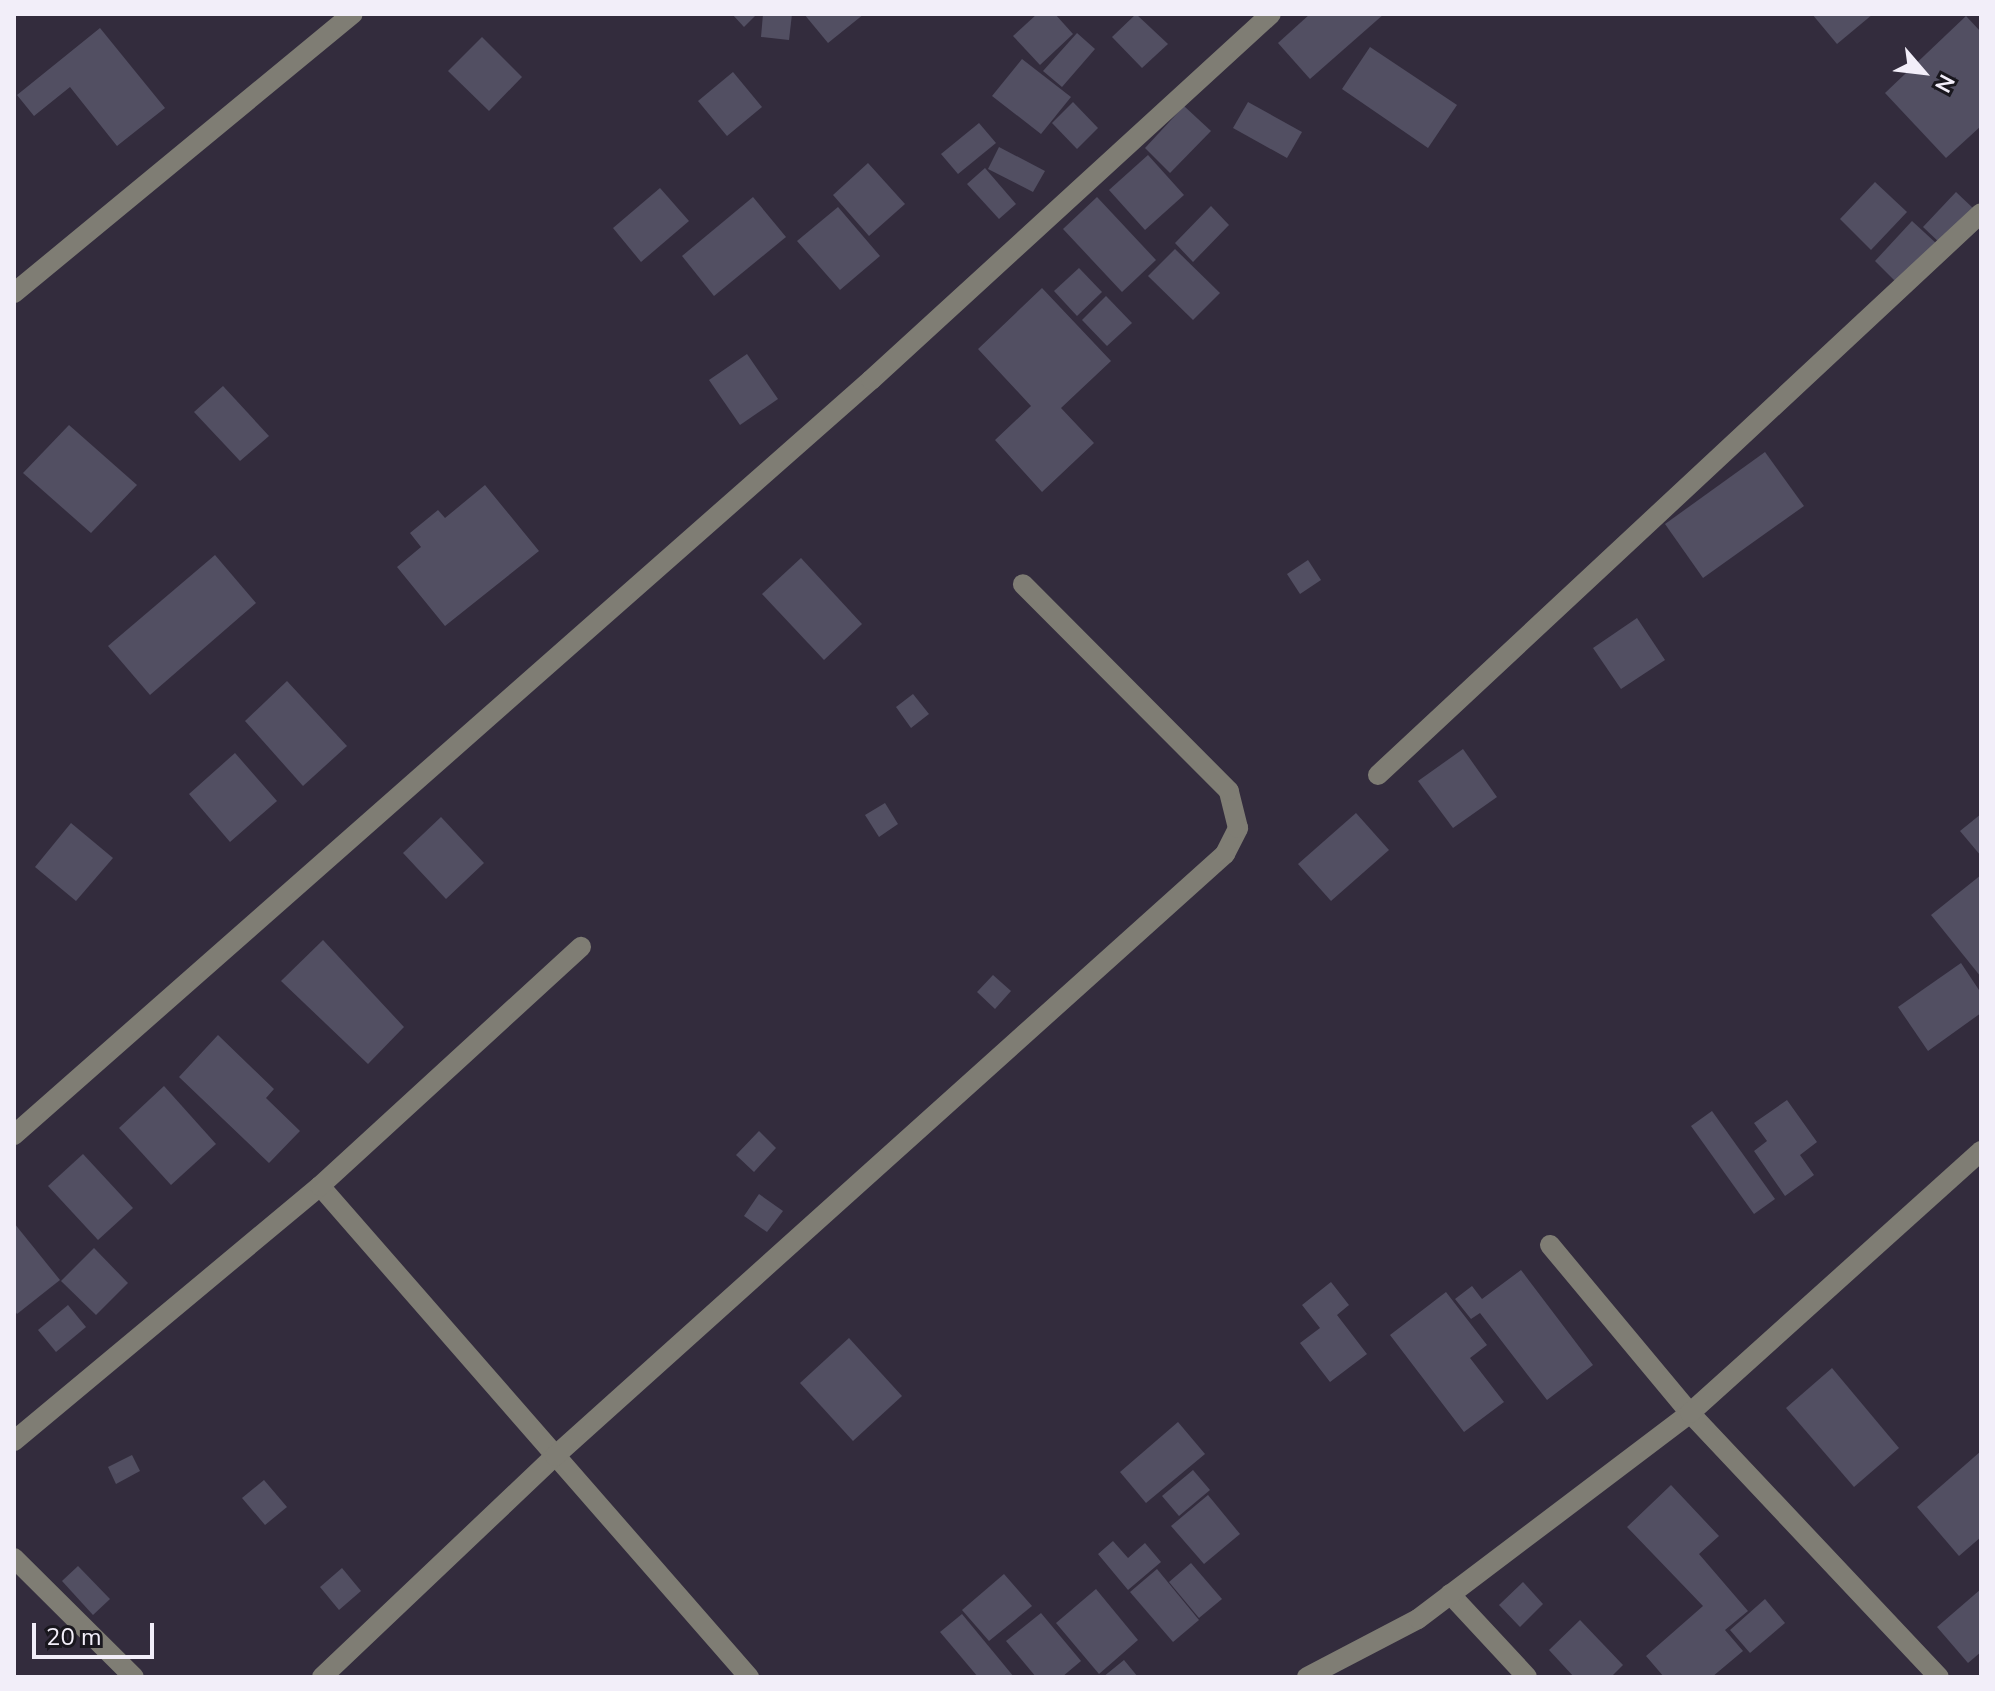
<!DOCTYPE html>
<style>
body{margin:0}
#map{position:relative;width:1995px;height:1691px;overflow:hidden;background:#332c3d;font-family:"Nunito Sans",sans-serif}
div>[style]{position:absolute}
.building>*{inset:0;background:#524f62}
.minor>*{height:20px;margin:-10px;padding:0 10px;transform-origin:10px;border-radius:10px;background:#7f7d74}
span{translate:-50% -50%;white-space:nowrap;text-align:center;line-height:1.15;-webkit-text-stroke:7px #19171e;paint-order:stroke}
.frame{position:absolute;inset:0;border:16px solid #f2eef9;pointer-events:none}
.north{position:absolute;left:1883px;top:32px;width:80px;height:80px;-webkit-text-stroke:6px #19171e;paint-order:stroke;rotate:118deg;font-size:22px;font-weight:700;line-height:32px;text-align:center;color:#f2eef9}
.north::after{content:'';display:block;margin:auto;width:28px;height:36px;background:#f2eef9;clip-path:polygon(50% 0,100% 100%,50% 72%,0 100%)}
.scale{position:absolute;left:32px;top:1623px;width:122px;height:36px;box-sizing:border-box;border:4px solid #f2eef9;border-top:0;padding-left:10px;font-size:24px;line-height:28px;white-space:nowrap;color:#f2eef9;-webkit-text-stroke:6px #19171e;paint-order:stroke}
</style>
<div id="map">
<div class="building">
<i style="clip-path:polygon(732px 14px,757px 14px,744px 27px)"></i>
<i style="clip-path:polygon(763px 14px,792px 14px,789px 40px,761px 37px)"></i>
<i style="clip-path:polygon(804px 14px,864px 14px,828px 43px)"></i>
<i style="clip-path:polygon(1037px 14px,1055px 14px,1073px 34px,1040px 65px,1013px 36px)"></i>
<i style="clip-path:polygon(1136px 14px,1168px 44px,1142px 68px,1112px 37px)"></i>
<i style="clip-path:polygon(1310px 14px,1384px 14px,1310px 79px,1278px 43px)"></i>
<i style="clip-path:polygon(1812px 14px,1873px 14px,1837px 44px)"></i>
<i style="clip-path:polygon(1966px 16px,1981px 32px,1981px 126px,1946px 158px,1885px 93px)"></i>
<i style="clip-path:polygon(100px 28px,165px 108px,117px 146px,70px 87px,34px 116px,17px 95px)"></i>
<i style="clip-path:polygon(1077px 33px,1095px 49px,1062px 87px,1043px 71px)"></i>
<i style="clip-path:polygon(482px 37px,522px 77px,489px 111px,448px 71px)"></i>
<i style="clip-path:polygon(1370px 47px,1457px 105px,1428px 148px,1342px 89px)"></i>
<i style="clip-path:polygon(1022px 59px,1071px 97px,1041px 134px,992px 96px)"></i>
<i style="clip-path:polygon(733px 72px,762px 107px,727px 136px,698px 101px)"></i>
<i style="clip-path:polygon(1073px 102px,1098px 128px,1077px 149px,1052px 123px)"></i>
<i style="clip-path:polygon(1248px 102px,1302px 132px,1287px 158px,1233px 128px)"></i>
<i style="clip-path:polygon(1184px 106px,1211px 131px,1170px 173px,1145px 148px)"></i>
<i style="clip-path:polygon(979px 123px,996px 143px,958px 174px,941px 154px)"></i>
<i style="clip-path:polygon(999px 147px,1045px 171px,1033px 192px,988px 169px)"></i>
<i style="clip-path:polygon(1148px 155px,1184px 195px,1145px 230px,1109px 190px)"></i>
<i style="clip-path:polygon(868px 163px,905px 204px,869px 236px,833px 195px)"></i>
<i style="clip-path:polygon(985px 168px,1016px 204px,999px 219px,967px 184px)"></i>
<i style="clip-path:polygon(1875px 182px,1907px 212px,1871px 250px,1840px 219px)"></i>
<i style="clip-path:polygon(660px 188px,689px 221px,641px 262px,613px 228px)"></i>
<i style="clip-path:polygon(1956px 192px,1975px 210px,1942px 245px,1923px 227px)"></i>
<i style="clip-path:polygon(753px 197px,786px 237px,714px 296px,682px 256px)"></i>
<i style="clip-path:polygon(1097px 197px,1156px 260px,1122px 292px,1063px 229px)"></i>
<i style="clip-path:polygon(1211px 206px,1229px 225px,1193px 262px,1175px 243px)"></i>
<i style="clip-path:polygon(838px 207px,880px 256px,840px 290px,797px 241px)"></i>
<i style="clip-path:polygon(1912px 221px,1937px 244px,1898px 284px,1875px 261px)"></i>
<i style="clip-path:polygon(1175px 249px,1220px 293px,1193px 320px,1148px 276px)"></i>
<i style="clip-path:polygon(1079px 268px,1102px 292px,1077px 316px,1054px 291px)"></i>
<i style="clip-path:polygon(1042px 288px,1111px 361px,1061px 408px,1094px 443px,1042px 492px,995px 440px,1031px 406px,978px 349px)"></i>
<i style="clip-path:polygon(1106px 296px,1132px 323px,1107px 346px,1082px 320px)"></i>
<i style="clip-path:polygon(747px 354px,778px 399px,740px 425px,709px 380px)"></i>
<i style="clip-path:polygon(223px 386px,269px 436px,240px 461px,194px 412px)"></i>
<i style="clip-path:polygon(69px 425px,137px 485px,91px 533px,23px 473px)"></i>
<i style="clip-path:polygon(1765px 452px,1804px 506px,1703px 578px,1665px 524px)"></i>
<i style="clip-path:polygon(485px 485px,539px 551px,445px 626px,397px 567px,421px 547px,410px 533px,438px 510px,445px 518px)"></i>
<i style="clip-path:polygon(215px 555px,256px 603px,150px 695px,108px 646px)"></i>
<i style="clip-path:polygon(801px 558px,862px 624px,824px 660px,762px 594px)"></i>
<i style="clip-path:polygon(1308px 560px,1321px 580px,1300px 594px,1287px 574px)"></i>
<i style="clip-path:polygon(1637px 618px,1665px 660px,1621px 689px,1593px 648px)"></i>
<i style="clip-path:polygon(287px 681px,347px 746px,303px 786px,245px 721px)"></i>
<i style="clip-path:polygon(913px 694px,929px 714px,911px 728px,896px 707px)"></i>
<i style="clip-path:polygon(1463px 749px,1497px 797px,1453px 828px,1418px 781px)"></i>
<i style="clip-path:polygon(235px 753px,277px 801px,230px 842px,189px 794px)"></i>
<i style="clip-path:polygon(885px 803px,898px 824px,879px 837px,865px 815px)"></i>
<i style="clip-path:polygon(1356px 813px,1389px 850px,1331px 901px,1298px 864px)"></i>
<i style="clip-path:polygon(1981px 814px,1981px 856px,1960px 831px)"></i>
<i style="clip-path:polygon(441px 817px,484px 863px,446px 899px,403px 853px)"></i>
<i style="clip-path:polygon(71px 823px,113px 858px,76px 901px,35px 867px)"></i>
<i style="clip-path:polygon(1981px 875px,1981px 977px,1931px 915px)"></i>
<i style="clip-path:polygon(323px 940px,404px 1027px,368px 1064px,281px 981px)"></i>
<i style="clip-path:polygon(1961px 963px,1981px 993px,1981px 1013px,1928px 1051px,1898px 1007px)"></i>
<i style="clip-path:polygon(993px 975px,1011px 991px,995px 1009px,977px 992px)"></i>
<i style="clip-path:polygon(218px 1035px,274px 1089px,266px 1098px,300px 1131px,269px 1163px,179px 1077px)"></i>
<i style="clip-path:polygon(164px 1086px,216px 1144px,171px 1185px,119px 1128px)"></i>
<i style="clip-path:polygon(1787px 1100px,1817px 1142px,1800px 1155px,1814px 1175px,1785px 1196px,1754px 1151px,1767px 1141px,1754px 1123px)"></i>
<i style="clip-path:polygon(1712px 1111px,1775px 1199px,1754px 1214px,1691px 1126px)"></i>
<i style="clip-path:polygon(759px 1131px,776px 1148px,754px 1172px,736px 1155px)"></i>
<i style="clip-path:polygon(83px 1154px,133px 1208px,98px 1240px,48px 1186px)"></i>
<i style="clip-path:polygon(759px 1194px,783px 1211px,767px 1232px,744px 1216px)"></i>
<i style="clip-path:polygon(14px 1223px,60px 1280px,17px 1314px,14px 1310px)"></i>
<i style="clip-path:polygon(94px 1248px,128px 1283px,96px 1315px,61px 1281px)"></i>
<i style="clip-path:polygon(1521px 1270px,1593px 1365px,1547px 1400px,1480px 1313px,1471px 1319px,1455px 1299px,1472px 1286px,1482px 1299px)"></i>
<i style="clip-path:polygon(1331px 1282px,1349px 1305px,1337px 1315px,1367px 1354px,1330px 1382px,1300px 1343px,1320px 1328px,1302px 1305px)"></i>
<i style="clip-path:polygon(1446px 1292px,1487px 1345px,1470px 1358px,1504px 1402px,1464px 1432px,1390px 1335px)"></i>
<i style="clip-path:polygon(68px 1305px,86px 1327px,56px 1352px,38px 1330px)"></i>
<i style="clip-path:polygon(849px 1338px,902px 1396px,853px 1441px,800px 1383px)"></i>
<i style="clip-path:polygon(1832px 1368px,1899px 1448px,1854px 1487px,1786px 1408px)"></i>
<i style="clip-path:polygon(1178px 1422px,1205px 1454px,1146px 1503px,1120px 1472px)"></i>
<i style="clip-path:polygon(1981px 1451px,1981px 1537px,1959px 1556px,1917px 1507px)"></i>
<i style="clip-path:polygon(132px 1455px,140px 1471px,116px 1484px,108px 1467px)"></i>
<i style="clip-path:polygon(1193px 1470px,1210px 1490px,1179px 1516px,1162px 1496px)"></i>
<i style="clip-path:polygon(264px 1480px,287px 1507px,265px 1525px,242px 1498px)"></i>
<i style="clip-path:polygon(1671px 1485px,1719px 1536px,1699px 1554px,1748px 1611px,1725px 1630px,1743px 1651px,1712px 1677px,1664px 1677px,1646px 1656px,1703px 1606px,1627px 1527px)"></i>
<i style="clip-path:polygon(1208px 1495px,1240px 1534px,1204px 1564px,1171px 1526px)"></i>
<i style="clip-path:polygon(1113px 1541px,1128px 1558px,1145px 1543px,1161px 1562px,1128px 1590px,1098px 1554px)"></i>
<i style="clip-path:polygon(1191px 1563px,1222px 1599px,1199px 1618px,1169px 1582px)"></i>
<i style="clip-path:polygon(78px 1566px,110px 1599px,93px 1615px,62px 1581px)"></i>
<i style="clip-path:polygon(342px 1568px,361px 1591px,339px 1610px,320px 1587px)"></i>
<i style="clip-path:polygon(1157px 1569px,1199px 1620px,1173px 1642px,1130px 1592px)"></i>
<i style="clip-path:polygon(1004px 1574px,1032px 1606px,989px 1641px,962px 1610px)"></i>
<i style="clip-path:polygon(1523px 1582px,1543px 1604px,1520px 1627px,1499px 1605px)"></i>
<i style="clip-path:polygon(1096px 1589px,1138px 1640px,1099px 1674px,1056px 1623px)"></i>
<i style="clip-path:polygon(1981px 1589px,1981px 1652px,1968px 1663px,1937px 1627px)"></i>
<i style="clip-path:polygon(1765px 1599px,1785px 1623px,1750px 1653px,1730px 1630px)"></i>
<i style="clip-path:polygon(1041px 1613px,1081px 1661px,1062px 1677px,1036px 1677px,1006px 1641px)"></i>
<i style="clip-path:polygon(962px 1614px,1014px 1677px,978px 1677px,940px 1632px)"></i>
<i style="clip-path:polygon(1580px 1620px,1623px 1665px,1611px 1677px,1574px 1677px,1549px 1650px)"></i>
<i style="clip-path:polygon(1124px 1660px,1138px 1677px,1103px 1677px)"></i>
</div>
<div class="minor">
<i style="left:14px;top:293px;width:439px;rotate:-39.5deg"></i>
<i style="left:1378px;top:775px;width:824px;rotate:-42.98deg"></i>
<i style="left:14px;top:1135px;width:1142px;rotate:-41.38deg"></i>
<i style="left:871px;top:380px;width:542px;rotate:-42.46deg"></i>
<i style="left:320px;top:1186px;width:652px;rotate:48.86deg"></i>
<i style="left:1550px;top:1245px;width:219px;rotate:50.2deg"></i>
<i style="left:1690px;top:1413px;width:363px;rotate:46.7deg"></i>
<i style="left:14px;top:1441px;width:398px;rotate:-39.8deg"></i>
<i style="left:320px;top:1186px;width:354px;rotate:-42.5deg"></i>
<i style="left:14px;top:1558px;width:169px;rotate:44.8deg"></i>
<i style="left:1450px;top:1594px;width:113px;rotate:47.1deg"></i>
<i style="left:322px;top:1677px;width:321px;rotate:-43.5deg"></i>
<i style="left:555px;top:1456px;width:901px;rotate:-41.94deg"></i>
<i style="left:1225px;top:854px;width:29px;rotate:-63deg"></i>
<i style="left:1238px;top:828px;width:38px;rotate:-104deg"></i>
<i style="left:1229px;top:791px;width:292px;rotate:-134.9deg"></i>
<i style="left:1307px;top:1677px;width:125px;rotate:-27.6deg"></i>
<i style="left:1418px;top:1619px;width:341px;rotate:-37.1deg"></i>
<i style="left:1690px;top:1413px;width:392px;rotate:-42deg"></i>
</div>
<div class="frame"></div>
<div class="north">N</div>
<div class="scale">20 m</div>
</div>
